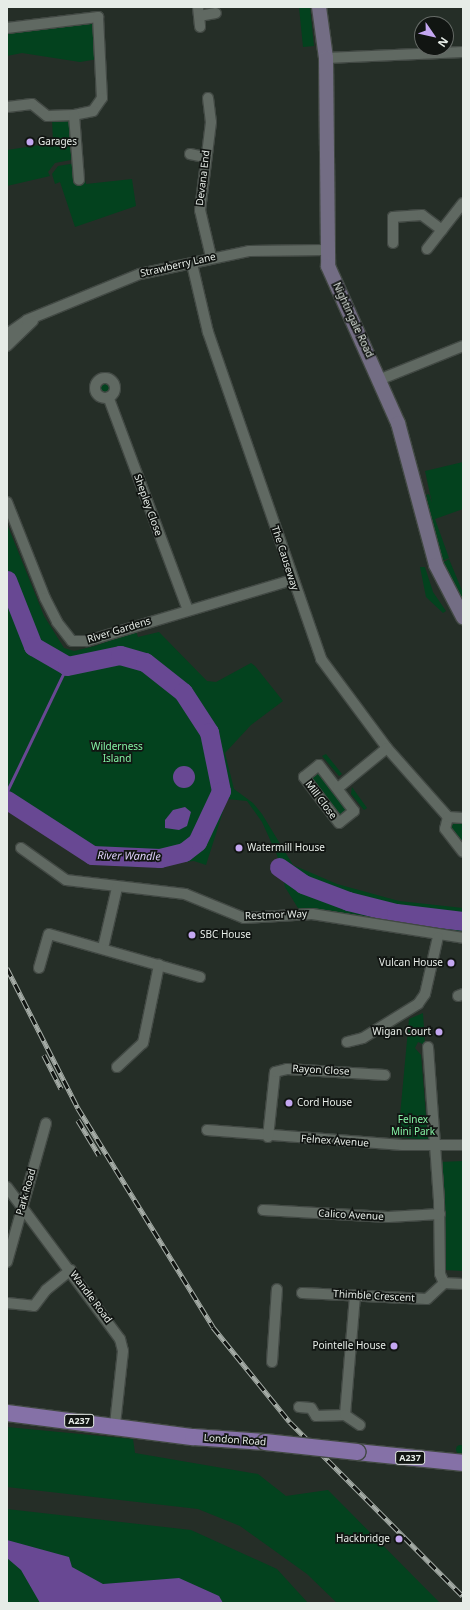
<!DOCTYPE html>
<style>
body{margin:0}
#map{position:relative;width:470px;height:1610px;overflow:hidden;background:#252e27;font-family:"Noto Sans",sans-serif}
div>[style]{position:absolute}
.green>*{inset:0;background:#03421e}
.round{border-radius:50%}
.water>*{inset:0;background:#684893}
.stream>*{height:3px;margin:-1.5px;padding:0 1.5px;transform-origin:1.5px;border-radius:1.5px;background:#684893}
.river>*{height:19px;margin:-9.5px;padding:0 9.5px;transform-origin:9.5px;border-radius:9.5px;background:#684893}
.roads{filter:drop-shadow(1px 0 #424944) drop-shadow(-1px 0 #424944) drop-shadow(0 1px #424944) drop-shadow(0 -1px #424944)}
.street>*{height:10px;margin:-5px;padding:0 5px;transform-origin:5px;border-radius:5px;background:#606962}
.street>.ring{margin:-5px;padding:0;box-sizing:content-box;background:none;border:10px solid #606962;border-radius:50%}
.secondary>*{height:14px;margin:-7px;padding:0 7px;transform-origin:7px;border-radius:7px;background:#736d84}
.primary>*{height:16px;margin:-8px;padding:0 8px;transform-origin:8px;border-radius:8px;background:#8571a7}
.rail>*{height:4.5px;margin-top:-2.25px;transform-origin:0;background:repeating-linear-gradient(90deg,#111512 0 9px,#a5aca6 0 18px);box-sizing:border-box;border-block:1px solid #a5aca6}
.bridges{filter:drop-shadow(1px 0 #424944) drop-shadow(-1px 0 #424944) drop-shadow(0 1px #424944) drop-shadow(0 -1px #424944)}
.primary-bridge>*{height:16px;margin:-8px;padding:0 8px;transform-origin:8px;border-radius:8px;background:#8571a7}
.dots>*{width:11px;height:11px;translate:-50% -50%;box-sizing:border-box;border:2px solid #111512;border-radius:50%}
span{translate:-50% -50%;white-space:nowrap;text-align:center;line-height:1.15;-webkit-text-stroke:3.5px #111512;paint-order:stroke}
.shield-label span{padding:1px 3px;background:#111512;border:1px solid;border-radius:3px;-webkit-text-stroke-width:0}
.shield-label{font-size:9px;color:#e6ece7;font-weight:700}
.poi-label{font-size:10px;color:#e6ece7}
.left{translate:0 -50%;text-align:left}
.right{translate:-100% -50%;text-align:right}
.street-label{font-size:10px;color:#e6ece7}
.park-label{font-size:10px;color:#84f2a4}
.water-label{font-size:11px;color:#decff9;font-style:italic}
.frame{position:absolute;inset:0;border:8px solid #e6ece7;pointer-events:none}
.north{position:absolute;left:414px;top:16px;width:40px;height:40px;box-sizing:border-box;background:#111512;border:1px solid #666b67;border-radius:50%;rotate:124deg;font-size:11px;font-weight:700;line-height:16px;text-align:center;color:#e6ece7}
.north::after{content:'';display:block;margin:auto;width:14px;height:18px;background:#c4a7f1;clip-path:polygon(50% 0,100% 100%,50% 72%,0 100%)}
</style>
<div id="map">
<div class="green">
<i style="clip-path:polygon(299px 7px,310px 7px,314px 46px,303px 47px)"></i>
<i style="clip-path:polygon(97px 20px,98px 59px,80px 62px,22px 53px,7px 56px,7px 30px)"></i>
<i style="clip-path:polygon(73px 116px,76px 159px,55px 163px,48px 172px,50px 176px,7px 186px,7px 150px,53px 143px,52px 118px)"></i>
<i style="clip-path:polygon(76px 163px,78px 181px,85px 180px,86px 184px,132px 179px,136px 206px,75px 227px,60px 182px,55px 184px,52px 174px,58px 166px)"></i>
<i class="round" style="left:99.5px;top:383.5px;width:11px;height:11px"></i>
<i style="clip-path:polygon(463px 462px,463px 509px,435px 519px,449px 558px,442px 561px,426px 495px,429px 494px,432px 503px,425px 471px)"></i>
<i style="clip-path:polygon(7px 524px,44px 616px,64px 648px,74px 651px,95px 646px,136px 631px,138px 637px,159px 632px,207px 681px,216px 682px,251px 663px,255px 666px,283px 701px,251px 725px,225px 753px,234px 789px,253px 803px,262px 814px,293px 865px,337px 884px,399px 901px,463px 908px,463px 938px,301px 913px,285px 887px,277px 855px,262px 822px,247px 801px,227px 799px,206px 865px,194px 861px,128px 867px,85px 860px,7px 803px)"></i>
<i style="clip-path:polygon(449px 559px,463px 593px,463px 597px,457px 593px,442px 563px)"></i>
<i style="clip-path:polygon(420px 567px,425px 567px,433px 592px,446px 611px,443px 613px,426px 597px)"></i>
<i style="clip-path:polygon(326px 754px,342px 774px,339px 776px,322px 756px)"></i>
<i style="clip-path:polygon(318px 772px,348px 808px,341px 816px,311px 778px)"></i>
<i style="clip-path:polygon(352px 787px,367px 808px,364px 810px,351px 794px)"></i>
<i style="clip-path:polygon(454px 820px,463px 823px,463px 846px,451px 832px,449px 825px)"></i>
<i style="clip-path:polygon(423px 1013px,425px 1045px,418px 1042px,415px 1048px,421px 1055px,428px 1140px,398px 1137px,409px 1019px)"></i>
<i style="clip-path:polygon(463px 1161px,463px 1271px,445px 1270px,440px 1162px)"></i>
<i style="clip-path:polygon(7px 1427px,133px 1439px,135px 1453px,258px 1474px,286px 1496px,328px 1490px,440px 1603px,337px 1603px,307px 1574px,240px 1526px,198px 1509px,7px 1487px)"></i>
<i class="round" style="left:455.5px;top:1444.5px;width:9px;height:9px"></i>
<i style="clip-path:polygon(7px 1509px,191px 1530px,277px 1569px,308px 1603px,7px 1603px)"></i>
</div>
<div class="water">
<i class="round" style="left:173px;top:766px;width:22px;height:22px"></i>
<i style="clip-path:polygon(185px 807px,191px 812px,187px 826px,179px 830px,165px 828px,165px 820px,173px 810px)"></i>
<i style="clip-path:polygon(7px 1540px,69px 1557px,72px 1567px,103px 1584px,179px 1578px,219px 1596px,223px 1603px,40px 1603px,21px 1570px,7px 1558px)"></i>
</div>
<div class="stream">
<i style="left:7px;top:791px;width:139px;rotate:-64.4deg"></i>
</div>
<div class="river">
<i style="left:7px;top:580px;width:71px;rotate:68.5deg"></i>
<i style="left:33px;top:646px;width:39px;rotate:30deg"></i>
<i style="left:67px;top:666px;width:54px;rotate:-11.7deg"></i>
<i style="left:120px;top:655px;width:26px;rotate:16deg"></i>
<i style="left:145px;top:662px;width:48px;rotate:38.3deg"></i>
<i style="left:183px;top:692px;width:48px;rotate:57deg"></i>
<i style="left:209px;top:732px;width:60px;rotate:78.5deg"></i>
<i style="left:221px;top:791px;width:56px;rotate:115.2deg"></i>
<i style="left:197px;top:842px;width:16px;rotate:142deg"></i>
<i style="left:184px;top:852px;width:25px;rotate:166deg"></i>
<i style="left:160px;top:858px;width:68px;rotate:-177.5deg"></i>
<i style="left:92px;top:855px;width:101px;rotate:-147.1deg"></i>
<i style="left:279px;top:867px;width:29px;rotate:35deg"></i>
<i style="left:303px;top:884px;width:48px;rotate:20.7deg"></i>
<i style="left:348px;top:901px;width:49px;rotate:14deg"></i>
<i style="left:396px;top:913px;width:67px;rotate:6.8deg"></i>
</div>
<div class="roads">
<div class="street">
<i style="left:198px;top:7px;width:20px;rotate:84deg"></i>
<i style="left:199px;top:16px;width:17px;rotate:-10deg"></i>
<i style="left:7px;top:28px;width:92px;rotate:-6.9deg"></i>
<i style="left:98px;top:17px;width:81px;rotate:87.2deg"></i>
<i style="left:102px;top:98px;width:16px;rotate:125deg"></i>
<i style="left:93px;top:111px;width:19px;rotate:168deg"></i>
<i style="left:74px;top:115px;width:27px;rotate:178deg"></i>
<i style="left:47px;top:116px;width:19px;rotate:-141deg"></i>
<i style="left:32px;top:104px;width:25px;rotate:173deg"></i>
<i style="left:326px;top:58px;width:137px;rotate:-2.5deg"></i>
<i style="left:208px;top:98px;width:24px;rotate:83deg"></i>
<i style="left:211px;top:122px;width:89px;rotate:97.1deg"></i>
<i style="left:200px;top:210px;width:48px;rotate:76.8deg"></i>
<i style="left:74px;top:115px;width:65px;rotate:85.6deg"></i>
<i style="left:190px;top:154px;width:14px;rotate:12deg"></i>
<i style="left:393px;top:243px;width:26px;rotate:-90deg"></i>
<i style="left:393px;top:217px;width:29px;rotate:-4deg"></i>
<i style="left:422px;top:215px;width:25px;rotate:37deg"></i>
<i style="left:427px;top:249px;width:58px;rotate:-52deg"></i>
<i style="left:192px;top:264px;width:70px;rotate:76.8deg"></i>
<i style="left:208px;top:332px;width:346px;rotate:70.9deg"></i>
<i style="left:321px;top:659px;width:111px;rotate:53.4deg"></i>
<i style="left:387px;top:748px;width:92px;rotate:48.5deg"></i>
<i style="left:7px;top:334px;width:24px;rotate:-35deg"></i>
<i style="left:27px;top:320px;width:122px;rotate:-22.2deg"></i>
<i style="left:140px;top:274px;width:111px;rotate:-11.9deg"></i>
<i style="left:249px;top:251px;width:77px;rotate:-0.7deg"></i>
<i style="left:7px;top:346px;width:36px;rotate:-44deg"></i>
<i class="ring" style="left:95px;top:378px;width:10px;height:10px"></i>
<i style="left:381px;top:379px;width:88px;rotate:-21.9deg"></i>
<i style="left:109px;top:399px;width:225px;rotate:69.5deg"></i>
<i style="left:7px;top:502px;width:103px;rotate:68.4deg"></i>
<i style="left:45px;top:598px;width:27px;rotate:63deg"></i>
<i style="left:57px;top:622px;width:24px;rotate:52deg"></i>
<i style="left:72px;top:641px;width:15px"></i>
<i style="left:87px;top:641px;width:214px;rotate:-16.6deg"></i>
<i style="left:319px;top:765px;width:58px;rotate:52.7deg"></i>
<i style="left:354px;top:811px;width:19px;rotate:141deg"></i>
<i style="left:339px;top:823px;width:58px;rotate:-127.3deg"></i>
<i style="left:304px;top:777px;width:19px;rotate:-39deg"></i>
<i style="left:338px;top:788px;width:63px;rotate:-39.2deg"></i>
<i style="left:448px;top:817px;width:12px;rotate:104deg"></i>
<i style="left:445px;top:829px;width:29px;rotate:52deg"></i>
<i style="left:448px;top:817px;width:15px;rotate:4deg"></i>
<i style="left:21px;top:848px;width:55px;rotate:35.4deg"></i>
<i style="left:66px;top:880px;width:120px;rotate:6.7deg"></i>
<i style="left:185px;top:894px;width:64px;rotate:22.1deg"></i>
<i style="left:244px;top:918px;width:68px;rotate:-3.4deg"></i>
<i style="left:312px;top:914px;width:153px;rotate:9deg"></i>
<i style="left:103px;top:948px;width:62px;rotate:-76.9deg"></i>
<i style="left:39px;top:968px;width:35px;rotate:-74deg"></i>
<i style="left:49px;top:934px;width:157px;rotate:15.9deg"></i>
<i style="left:458px;top:996px;width:5px;rotate:-22deg"></i>
<i style="left:347px;top:1042px;width:16px;rotate:-14deg"></i>
<i style="left:363px;top:1038px;width:65px;rotate:-31.7deg"></i>
<i style="left:418px;top:1004px;width:12px;rotate:-55deg"></i>
<i style="left:425px;top:994px;width:58px;rotate:-77.2deg"></i>
<i style="left:428px;top:1047px;width:154px;rotate:85.9deg"></i>
<i style="left:439px;top:1201px;width:73px;rotate:89.2deg"></i>
<i style="left:440px;top:1274px;width:10px;rotate:66deg"></i>
<i style="left:117px;top:1067px;width:35px;rotate:-43deg"></i>
<i style="left:143px;top:1043px;width:80px;rotate:-78.4deg"></i>
<i style="left:207px;top:1130px;width:196px;rotate:4.4deg"></i>
<i style="left:402px;top:1145px;width:61px"></i>
<i style="left:268px;top:1137px;width:65px;rotate:-83.9deg"></i>
<i style="left:275px;top:1072px;width:12px;rotate:-14deg"></i>
<i style="left:287px;top:1069px;width:98px;rotate:3.5deg"></i>
<i style="left:7px;top:1187px;width:189px;rotate:53.4deg"></i>
<i style="left:120px;top:1339px;width:12px;rotate:76deg"></i>
<i style="left:123px;top:1351px;width:74px;rotate:96.2deg"></i>
<i style="left:263px;top:1210px;width:125px;rotate:3.2deg"></i>
<i style="left:388px;top:1217px;width:52px;rotate:-3.3deg"></i>
<i style="left:7px;top:1262px;width:144px;rotate:-74.3deg"></i>
<i style="left:302px;top:1293px;width:125px;rotate:2.7deg"></i>
<i style="left:427px;top:1299px;width:23px;rotate:-43deg"></i>
<i style="left:444px;top:1283px;width:19px;rotate:3deg"></i>
<i style="left:7px;top:1303px;width:27px;rotate:6deg"></i>
<i style="left:34px;top:1306px;width:20px;rotate:-53deg"></i>
<i style="left:46px;top:1290px;width:32px;rotate:-39deg"></i>
<i style="left:272px;top:1362px;width:73px;rotate:-86.1deg"></i>
<i style="left:299px;top:1407px;width:12px;rotate:5deg"></i>
<i style="left:311px;top:1408px;width:9px;rotate:58deg"></i>
<i style="left:316px;top:1416px;width:29px;rotate:-2deg"></i>
<i style="left:345px;top:1415px;width:120px;rotate:-85.2deg"></i>
<i style="left:345px;top:1415px;width:18px;rotate:34deg"></i>
</div>
<div class="secondary">
<i style="left:319px;top:7px;width:51px;rotate:82.2deg"></i>
<i style="left:326px;top:58px;width:208px;rotate:89.4deg"></i>
<i style="left:328px;top:266px;width:172px;rotate:66deg"></i>
<i style="left:398px;top:423px;width:147px;rotate:75deg"></i>
<i style="left:436px;top:565px;width:59px;rotate:62.6deg"></i>
</div>
<div class="primary">
<i style="left:7px;top:1413px;width:188px;rotate:7.4deg"></i>
<i style="left:193px;top:1437px;width:72px;rotate:4deg"></i>
<i style="left:357px;top:1452px;width:107px;rotate:5.9deg"></i>
</div>
</div>
<div class="rail">
<i style="left:7px;top:968px;width:157px;rotate:63.1deg"></i>
<i style="left:78px;top:1108px;width:257px;rotate:58.3deg"></i>
<i style="left:213px;top:1327px;width:122px;rotate:51deg"></i>
<i style="left:290px;top:1422px;width:245px;rotate:45.2deg"></i>
<i style="left:44px;top:1055px;width:38px;rotate:63deg"></i>
<i style="left:78px;top:1120px;width:41px;rotate:59deg"></i>
</div>
<div class="bridges">
<div class="primary-bridge">
<i style="left:265px;top:1442px;width:93px;rotate:6.2deg"></i>
</div>
</div>
<div class="dots">
<i style="left:30px;top:142px;background:#c4a7f1"></i>
<i style="left:239px;top:848px;background:#c4a7f1"></i>
<i style="left:192px;top:935px;background:#c4a7f1"></i>
<i style="left:451px;top:963px;background:#c4a7f1"></i>
<i style="left:439px;top:1032px;background:#c4a7f1"></i>
<i style="left:289px;top:1103px;background:#c4a7f1"></i>
<i style="left:394px;top:1346px;background:#c4a7f1"></i>
<i style="left:399px;top:1539px;background:#c4a7f1"></i>
</div>
<div class="shield-label">
<span style="left:79px;top:1421px">A237</span>
<span style="left:410px;top:1458px">A237</span>
</div>
<div class="poi-label">
<span class="left" style="left:38px;top:142px">Garages</span>
<span class="left" style="left:247px;top:848px">Watermill House</span>
<span class="left" style="left:200px;top:935px">SBC House</span>
<span class="right" style="left:443px;top:963px">Vulcan House</span>
<span class="right" style="left:431px;top:1032px">Wigan Court</span>
<span class="left" style="left:297px;top:1103px">Cord House</span>
<span class="right" style="left:386px;top:1346px">Pointelle House</span>
<span class="right" style="left:390px;top:1539px">Hackbridge</span>
</div>
<div class="street-label">
<span style="left:203px;top:178px;rotate:-83deg">Devana End</span>
<span style="left:178px;top:265px;rotate:-13deg">Strawberry Lane</span>
<span style="left:353px;top:320px;rotate:65deg">Nightingale Road</span>
<span style="left:148px;top:505px;rotate:70deg">Shepley Close</span>
<span style="left:285px;top:558px;rotate:72deg">The Causeway</span>
<span style="left:119px;top:630px;rotate:-17deg">River Gardens</span>
<span style="left:321px;top:800px;rotate:53deg">Mill Close</span>
<span style="left:276px;top:915px;rotate:-2deg">Restmor Way</span>
<span style="left:321px;top:1070px;rotate:3deg">Rayon Close</span>
<span style="left:335px;top:1141px;rotate:4deg">Felnex Avenue</span>
<span style="left:26px;top:1192px;rotate:-74deg">Park Road</span>
<span style="left:351px;top:1215px;rotate:3deg">Calico Avenue</span>
<span style="left:374px;top:1296px;rotate:3deg">Thimble Crescent</span>
<span style="left:91px;top:1297px;rotate:53deg">Wandle Road</span>
<span style="left:235px;top:1440px;rotate:4deg">London Road</span>
</div>
<div class="park-label">
<span style="left:117px;top:752px">Wilderness<br>Island</span>
<span style="left:413px;top:1125px">Felnex<br>Mini Park</span>
</div>
<div class="water-label">
<span style="left:129px;top:856px;rotate:1deg">River Wandle</span>
</div>
<div class="frame"></div>
<div class="north">N</div>
</div>
